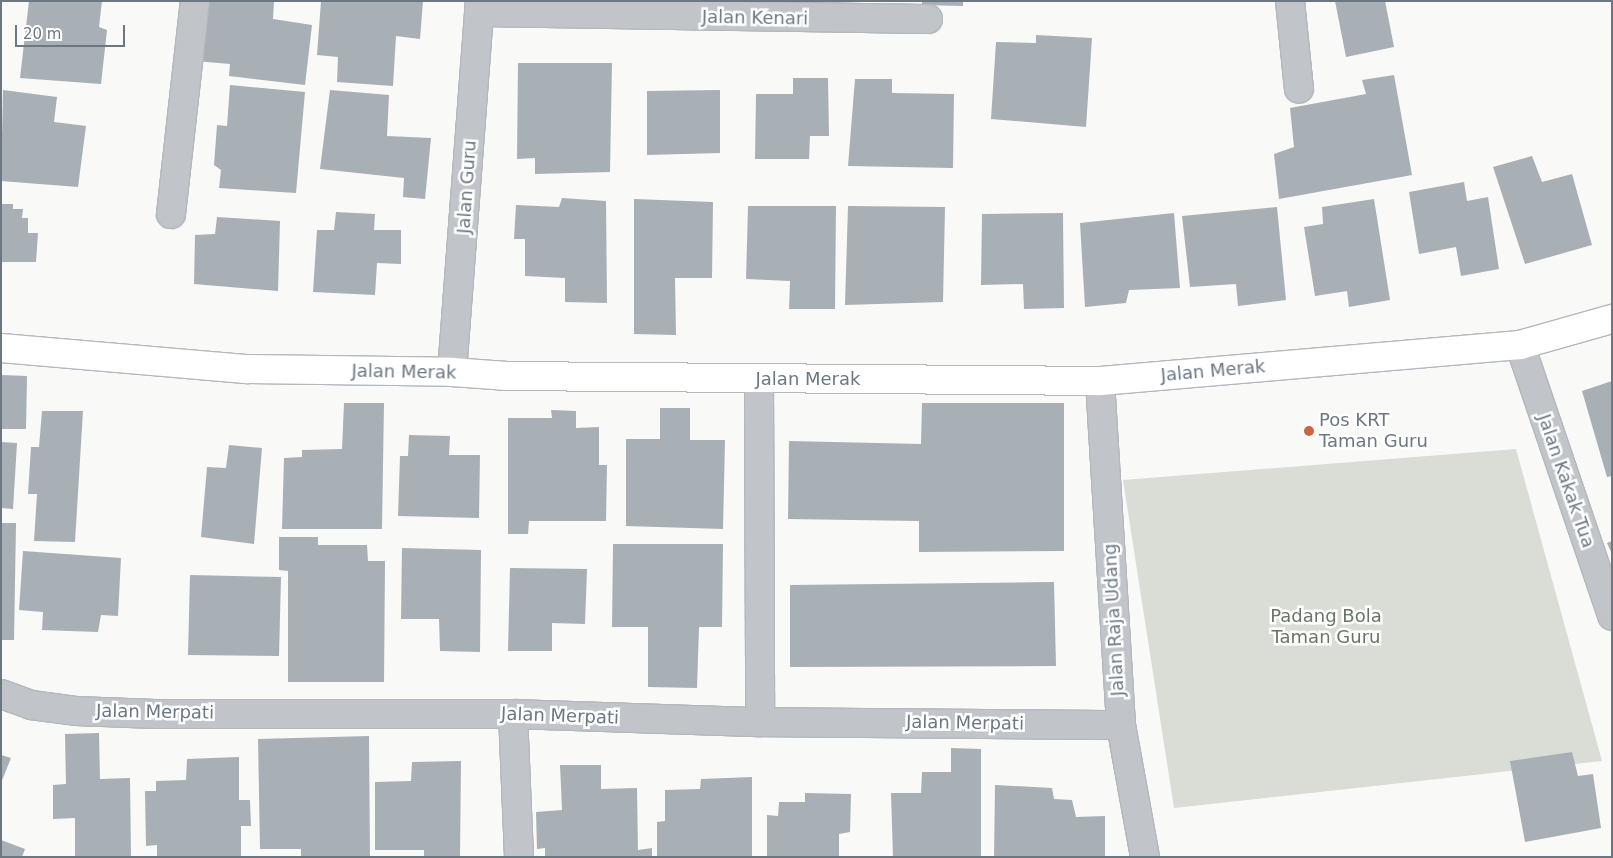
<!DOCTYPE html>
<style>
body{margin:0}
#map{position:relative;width:1613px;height:858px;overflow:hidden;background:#f9f9f7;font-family:"DejaVu Sans",sans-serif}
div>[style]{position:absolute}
.green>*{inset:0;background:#d9ddd6}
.building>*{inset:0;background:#a8afb5}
.roads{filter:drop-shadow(1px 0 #b3b8bc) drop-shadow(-1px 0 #b3b8bc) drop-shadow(0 1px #b3b8bc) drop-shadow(0 -1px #b3b8bc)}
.street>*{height:28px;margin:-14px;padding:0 14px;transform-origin:14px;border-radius:14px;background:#c1c4c8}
.secondary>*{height:28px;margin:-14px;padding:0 14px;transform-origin:14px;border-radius:14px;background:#fff}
.dots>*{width:14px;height:14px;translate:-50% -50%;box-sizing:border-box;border:2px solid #fff;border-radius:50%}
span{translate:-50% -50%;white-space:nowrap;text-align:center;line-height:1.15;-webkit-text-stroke:5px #fff;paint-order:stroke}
.street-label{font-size:18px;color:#6b7884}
.poi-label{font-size:18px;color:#6b7884}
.left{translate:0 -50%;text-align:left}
.park-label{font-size:18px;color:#687765}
.frame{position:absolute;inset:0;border:2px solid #6b7884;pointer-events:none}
.scale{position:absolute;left:15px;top:25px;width:110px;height:22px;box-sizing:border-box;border:2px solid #6b7884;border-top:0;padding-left:6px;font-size:15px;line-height:18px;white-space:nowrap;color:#6b7884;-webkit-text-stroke:4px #fff;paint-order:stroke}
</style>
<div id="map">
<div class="green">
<i style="clip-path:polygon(1516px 449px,1602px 761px,1174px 808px,1123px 480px)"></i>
</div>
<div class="building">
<i style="clip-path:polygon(29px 1px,102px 1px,99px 27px,107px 30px,101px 84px,20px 78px)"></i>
<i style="clip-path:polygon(208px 1px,274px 1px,273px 19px,312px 25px,305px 85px,229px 76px,230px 64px,195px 61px)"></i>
<i style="clip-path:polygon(321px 1px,423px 1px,420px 39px,396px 36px,393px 86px,337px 82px,338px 57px,317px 55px)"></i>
<i style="clip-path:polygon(922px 1px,963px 1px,963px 6px,922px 5px)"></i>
<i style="clip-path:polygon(1335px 1px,1385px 1px,1394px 47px,1346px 57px)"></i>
<i style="clip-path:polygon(1036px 35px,1092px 38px,1086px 127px,991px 119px,996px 42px,1036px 43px)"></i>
<i style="clip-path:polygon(518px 63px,612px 63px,610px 172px,535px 174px,535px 158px,517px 159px)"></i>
<i style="clip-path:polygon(1394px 75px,1412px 175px,1279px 199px,1274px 154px,1294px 147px,1290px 108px,1366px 94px,1362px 80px)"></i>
<i style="clip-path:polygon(793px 78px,828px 78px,829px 136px,810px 136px,809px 159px,755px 159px,756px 94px,793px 94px)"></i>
<i style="clip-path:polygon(855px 79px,892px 79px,892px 93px,954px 94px,953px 168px,848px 166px)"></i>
<i style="clip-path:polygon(230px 85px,305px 92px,296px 193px,219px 188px,221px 170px,214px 165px,217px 125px,227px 126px)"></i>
<i style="clip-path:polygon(3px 90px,57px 97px,54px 122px,86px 126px,78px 187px,1px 181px)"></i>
<i style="clip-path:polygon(330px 90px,389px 95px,387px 136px,431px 138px,425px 199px,403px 197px,404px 178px,320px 169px)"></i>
<i style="clip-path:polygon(720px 90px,720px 153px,647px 155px,647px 91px)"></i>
<i style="clip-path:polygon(1532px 156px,1542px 182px,1572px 174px,1592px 245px,1525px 264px,1493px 167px)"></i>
<i style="clip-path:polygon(1464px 182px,1467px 201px,1488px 197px,1499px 269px,1461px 276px,1456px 247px,1419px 254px,1409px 192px)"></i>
<i style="clip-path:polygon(562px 198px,606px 201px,607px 303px,565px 302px,565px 278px,525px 276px,525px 239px,514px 239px,516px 205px,559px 207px)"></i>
<i style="clip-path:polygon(634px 199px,713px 202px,712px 278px,675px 278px,676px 335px,634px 334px)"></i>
<i style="clip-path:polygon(1374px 199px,1390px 300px,1349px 307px,1347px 291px,1315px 296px,1304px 227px,1323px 224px,1322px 207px)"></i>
<i style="clip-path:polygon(1px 204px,13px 204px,13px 209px,23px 209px,22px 218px,28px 218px,28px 233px,38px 233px,36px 262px,1px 262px)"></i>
<i style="clip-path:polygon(748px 206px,836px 206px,835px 309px,789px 309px,790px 281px,746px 279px)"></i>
<i style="clip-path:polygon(848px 206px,945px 207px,943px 302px,845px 305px)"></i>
<i style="clip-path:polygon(1277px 207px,1286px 300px,1238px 306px,1236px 284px,1190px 287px,1182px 216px)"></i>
<i style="clip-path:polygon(336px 212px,375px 214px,374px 230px,401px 230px,401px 264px,377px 263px,375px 295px,313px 292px,317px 230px,334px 230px)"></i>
<i style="clip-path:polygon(1063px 213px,1064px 308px,1024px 309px,1023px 284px,981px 285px,982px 214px)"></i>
<i style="clip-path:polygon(1174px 213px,1180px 288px,1129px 290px,1126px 303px,1085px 307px,1080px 223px)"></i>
<i style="clip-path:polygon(217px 217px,280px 221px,278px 291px,194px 284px,195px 235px,215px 234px)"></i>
<i style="clip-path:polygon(1px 375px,27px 376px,26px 429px,1px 429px)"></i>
<i style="clip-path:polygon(1612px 381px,1612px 476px,1607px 477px,1582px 391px)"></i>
<i style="clip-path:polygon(344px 403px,384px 403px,382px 529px,282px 529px,284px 458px,302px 457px,302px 450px,342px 449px)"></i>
<i style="clip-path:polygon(922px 403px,1064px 403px,1064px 551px,919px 552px,919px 521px,788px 519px,789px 441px,921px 444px)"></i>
<i style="clip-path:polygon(660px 408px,690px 408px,690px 440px,725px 440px,723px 529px,626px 526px,626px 439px,660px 439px)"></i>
<i style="clip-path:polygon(551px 410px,576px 411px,576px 428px,599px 427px,599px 465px,607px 465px,606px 521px,529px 521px,528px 534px,508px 534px,508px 418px,552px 418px)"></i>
<i style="clip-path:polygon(42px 411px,83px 411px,75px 542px,34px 541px,37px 494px,28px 494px,31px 447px,39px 447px)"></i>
<i style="clip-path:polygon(409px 435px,450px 436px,449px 455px,480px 455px,479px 518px,398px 516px,400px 456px,408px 456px)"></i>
<i style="clip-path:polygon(1px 442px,17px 443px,13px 509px,1px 508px)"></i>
<i style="clip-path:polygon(229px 445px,262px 448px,254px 544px,201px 537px,207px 467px,226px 468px)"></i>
<i style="clip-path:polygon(1px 523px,16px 523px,14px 640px,1px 640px)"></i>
<i style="clip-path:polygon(279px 537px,318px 537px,318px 545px,367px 545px,368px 561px,385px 561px,384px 682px,288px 682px,288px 571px,279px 570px)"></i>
<i style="clip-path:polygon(1612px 541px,1612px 554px,1607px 543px)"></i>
<i style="clip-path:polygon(613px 544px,723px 544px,722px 627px,699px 627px,697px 688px,648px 687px,648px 627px,612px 627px)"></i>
<i style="clip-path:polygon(402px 548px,481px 550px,480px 652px,440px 651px,439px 619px,401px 619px)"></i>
<i style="clip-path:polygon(23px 551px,121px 558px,118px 616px,101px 615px,98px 632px,42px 630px,43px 612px,19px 610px)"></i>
<i style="clip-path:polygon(510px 568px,587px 569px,585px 624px,552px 623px,552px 651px,508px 651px)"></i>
<i style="clip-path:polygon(190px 575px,281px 577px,279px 656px,188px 655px)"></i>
<i style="clip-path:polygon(1054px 582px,1056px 666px,790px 667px,790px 585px)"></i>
<i style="clip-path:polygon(99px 733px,100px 779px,130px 778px,131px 857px,75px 857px,75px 818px,53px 819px,53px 785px,66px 784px,65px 734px)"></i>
<i style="clip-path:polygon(369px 736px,370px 857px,301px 857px,301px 849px,260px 849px,258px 739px)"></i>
<i style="clip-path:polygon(951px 748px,981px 749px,981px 857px,893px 857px,891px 793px,921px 793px,922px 772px,951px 772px)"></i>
<i style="clip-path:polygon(1572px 752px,1578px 776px,1593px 774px,1601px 828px,1525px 842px,1510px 761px)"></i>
<i style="clip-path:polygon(1px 755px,11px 758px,1px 783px)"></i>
<i style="clip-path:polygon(239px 757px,239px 800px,250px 800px,251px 826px,241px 826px,241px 857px,157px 857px,157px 845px,146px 846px,145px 791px,156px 791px,156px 781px,186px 780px,187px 759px)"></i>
<i style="clip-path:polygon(461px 761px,460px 857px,424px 857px,424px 850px,375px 850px,375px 782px,411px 781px,412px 762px)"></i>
<i style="clip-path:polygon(560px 765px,601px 765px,601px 789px,637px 788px,638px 850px,652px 848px,652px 857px,545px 857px,545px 848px,537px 849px,536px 812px,562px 810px)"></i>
<i style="clip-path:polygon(752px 777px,752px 857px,657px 857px,657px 822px,665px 821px,665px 790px,700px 789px,701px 779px)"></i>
<i style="clip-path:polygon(995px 785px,1052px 788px,1054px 799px,1072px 800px,1076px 817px,1105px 816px,1105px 857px,994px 857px)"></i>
<i style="clip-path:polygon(805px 793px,851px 794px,850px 832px,839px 834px,839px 857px,767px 857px,767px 815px,778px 816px,779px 802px,805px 802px)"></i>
<i style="clip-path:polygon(1px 840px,25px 849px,22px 857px,1px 857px)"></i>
</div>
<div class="roads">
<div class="street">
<i style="left:1290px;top:1px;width:88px;rotate:84.2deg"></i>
<i style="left:479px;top:12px;width:449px;rotate:0.9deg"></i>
<i style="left:171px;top:214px;width:214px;rotate:-83.6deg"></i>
<i style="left:1520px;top:345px;width:286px;rotate:71.2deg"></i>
<i style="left:452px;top:372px;width:372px;rotate:-85.7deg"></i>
<i style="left:759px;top:379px;width:343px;rotate:89.8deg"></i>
<i style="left:1100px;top:381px;width:345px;rotate:86.5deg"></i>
<i style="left:1121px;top:725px;width:134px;rotate:79.7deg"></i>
<i style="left:1px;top:694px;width:32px;rotate:20deg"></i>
<i style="left:31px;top:705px;width:45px;rotate:7.6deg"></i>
<i style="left:76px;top:711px;width:79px;rotate:2.2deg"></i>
<i style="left:155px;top:714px;width:358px"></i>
<i style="left:513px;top:714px;width:247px;rotate:1.9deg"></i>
<i style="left:760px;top:722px;width:361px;rotate:0.5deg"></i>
<i style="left:513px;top:714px;width:143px;rotate:87.6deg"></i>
</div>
<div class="secondary">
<i style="left:1px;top:348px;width:248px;rotate:4.9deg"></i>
<i style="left:248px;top:369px;width:204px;rotate:0.8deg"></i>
<i style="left:452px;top:372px;width:55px;rotate:4.2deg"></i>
<i style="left:507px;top:376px;width:593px;rotate:0.48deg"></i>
<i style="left:1100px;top:381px;width:422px;rotate:-4.9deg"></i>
<i style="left:1520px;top:345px;width:96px;rotate:-15.8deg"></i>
</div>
</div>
<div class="dots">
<i style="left:1309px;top:431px;background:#cf6540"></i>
</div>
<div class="street-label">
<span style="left:755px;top:18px;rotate:1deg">Jalan Kenari</span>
<span style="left:467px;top:187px;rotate:-86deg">Jalan Guru</span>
<span style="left:1213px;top:371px;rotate:-5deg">Jalan Merak</span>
<span style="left:404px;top:372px;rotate:1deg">Jalan Merak</span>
<span style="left:808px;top:379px">Jalan Merak</span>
<span style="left:1566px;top:481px;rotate:71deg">Jalan Kakak Tua</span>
<span style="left:1114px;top:620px;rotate:-93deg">Jalan Raja Udang</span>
<span style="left:155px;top:712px;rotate:1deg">Jalan Merpati</span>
<span style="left:560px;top:716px;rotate:2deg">Jalan Merpati</span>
<span style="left:965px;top:723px;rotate:1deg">Jalan Merpati</span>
</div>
<div class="poi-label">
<span class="left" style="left:1319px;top:431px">Pos KRT<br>Taman Guru</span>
</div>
<div class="park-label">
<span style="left:1326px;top:627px">Padang Bola<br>Taman Guru</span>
</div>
<div class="frame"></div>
<div class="scale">20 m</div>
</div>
